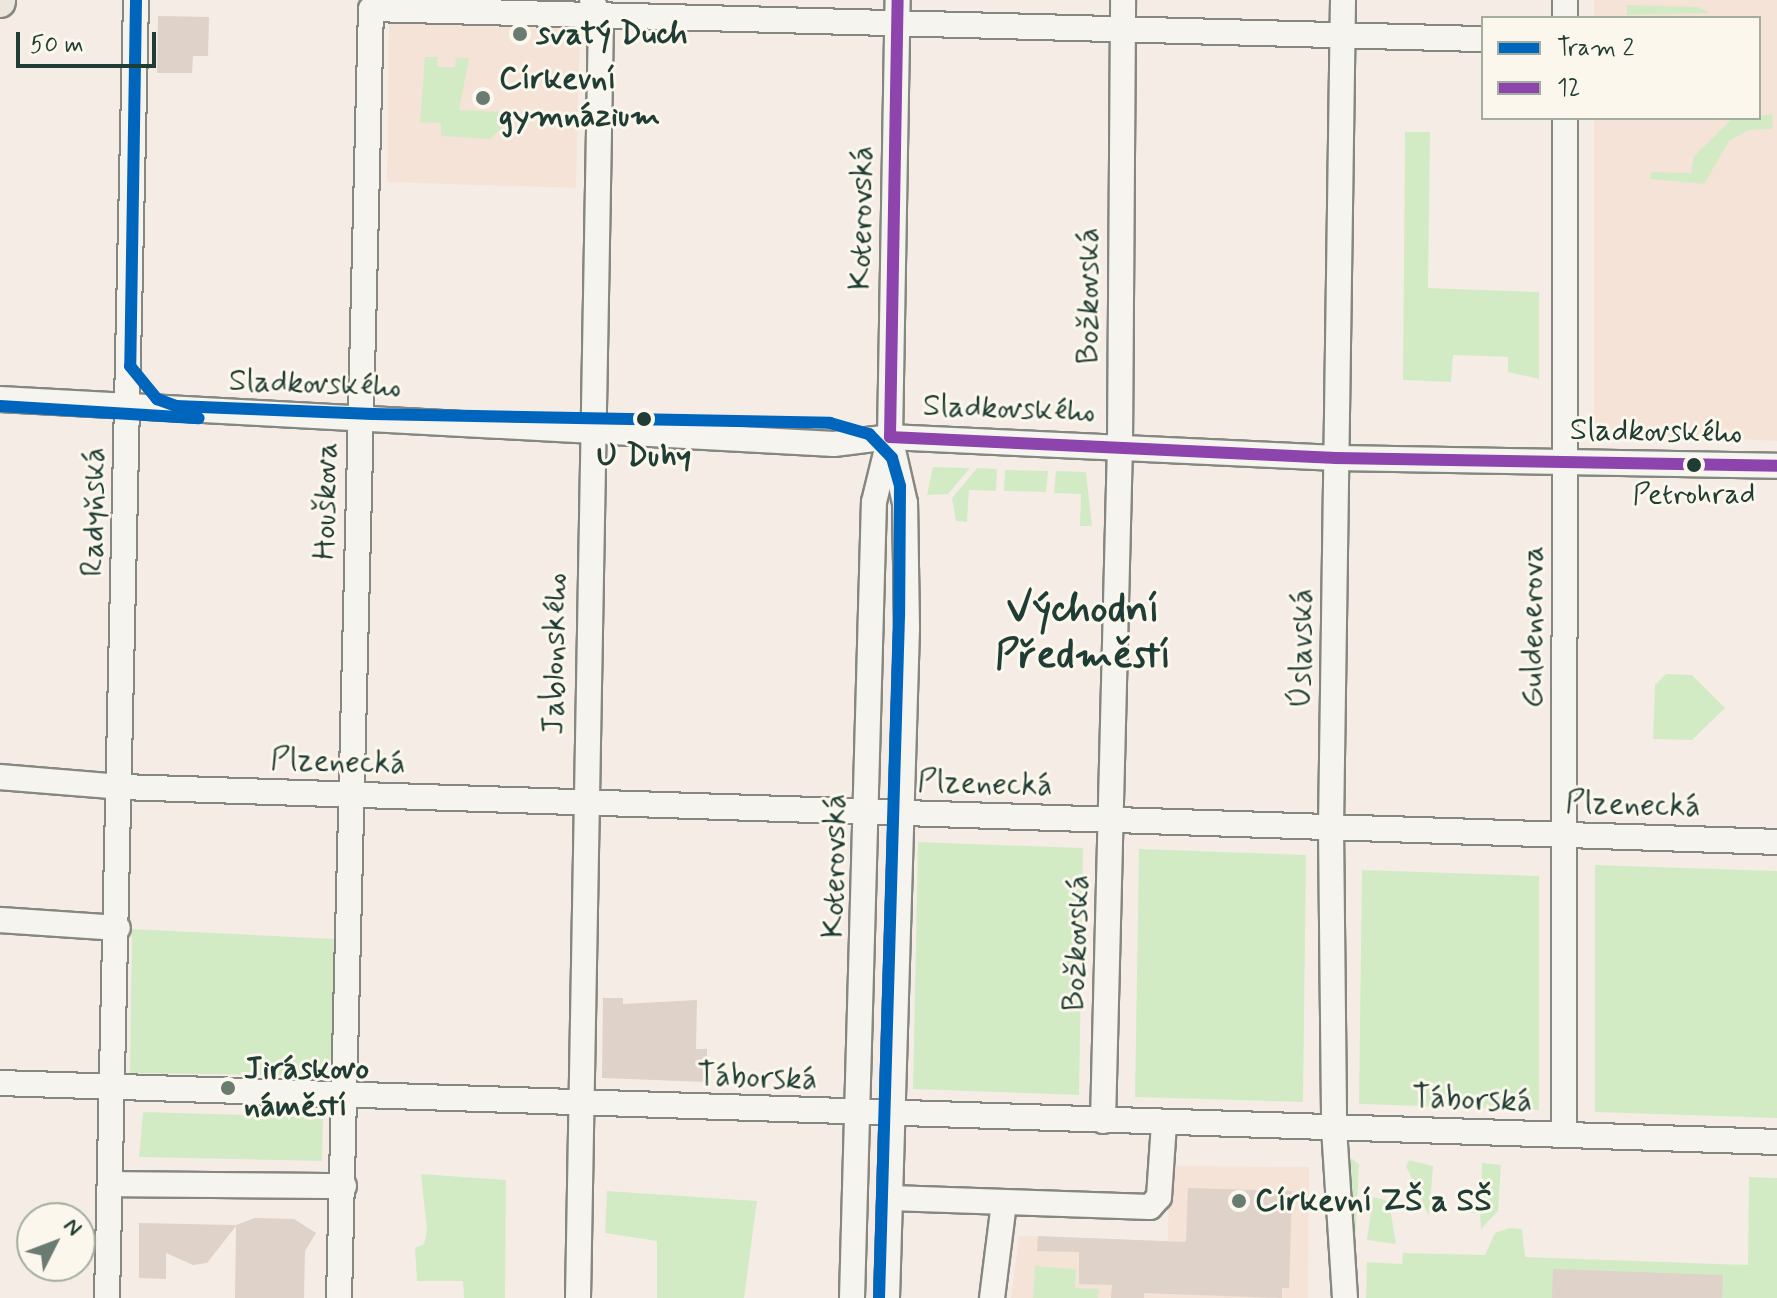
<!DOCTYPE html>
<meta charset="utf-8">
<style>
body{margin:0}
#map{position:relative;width:1777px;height:1298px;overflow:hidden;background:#f5ede5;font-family:Mynerve,sans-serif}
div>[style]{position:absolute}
.built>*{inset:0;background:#f4e3d6}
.green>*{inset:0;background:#d3ebc5}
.building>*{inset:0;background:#ded2c9}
.roads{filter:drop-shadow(2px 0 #858781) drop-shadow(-2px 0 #858781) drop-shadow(0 2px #858781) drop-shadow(0 -2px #858781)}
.minor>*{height:24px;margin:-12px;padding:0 12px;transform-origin:12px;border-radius:12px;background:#f6f4ef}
.major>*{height:30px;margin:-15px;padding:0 15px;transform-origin:15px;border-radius:15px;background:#ece7dc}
.bus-1>*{height:12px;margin:-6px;padding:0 6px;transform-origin:6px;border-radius:6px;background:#8e44ad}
.tram-1>*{height:12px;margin:-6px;padding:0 6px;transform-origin:6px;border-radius:6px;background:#0065bd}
.dots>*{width:22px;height:22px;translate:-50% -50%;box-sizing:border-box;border:4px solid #fbf7ec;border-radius:50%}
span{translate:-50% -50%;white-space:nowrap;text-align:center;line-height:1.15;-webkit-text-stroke:6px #fbf7ec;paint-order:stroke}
.bus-label{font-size:30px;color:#1f3d34}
.poi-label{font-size:32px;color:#1f3d34;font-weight:700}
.left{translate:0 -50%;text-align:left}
.street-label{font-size:32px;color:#1f3d34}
.stop-label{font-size:32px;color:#1f3d34;font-weight:700}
.district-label{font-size:40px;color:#1f3d34;font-weight:700}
.legend{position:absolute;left:1481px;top:16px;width:280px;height:104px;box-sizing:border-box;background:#fbf7ec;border:2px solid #a3ada2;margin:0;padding:10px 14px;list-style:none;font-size:24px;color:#1f3d34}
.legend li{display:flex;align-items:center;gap:16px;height:40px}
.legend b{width:40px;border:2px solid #a3ada2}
.north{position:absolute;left:16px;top:1202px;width:80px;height:80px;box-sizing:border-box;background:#fbf7ec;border:2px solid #a3ada2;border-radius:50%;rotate:48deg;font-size:22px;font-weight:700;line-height:32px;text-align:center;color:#1f3d34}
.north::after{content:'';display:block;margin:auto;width:28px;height:36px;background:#6a7b72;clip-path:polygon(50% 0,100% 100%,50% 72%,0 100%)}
.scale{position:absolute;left:16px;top:32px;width:140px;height:36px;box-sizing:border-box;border:4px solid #1f3d34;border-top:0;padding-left:10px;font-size:24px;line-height:28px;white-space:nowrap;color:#1f3d34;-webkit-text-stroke:6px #fbf7ec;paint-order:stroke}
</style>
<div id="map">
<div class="built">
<i style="clip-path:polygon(1594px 0,1777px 0,1777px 441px,1594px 432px,1594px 118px,1759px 118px,1759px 18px,1594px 18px)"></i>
<i style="clip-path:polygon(389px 23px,580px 29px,576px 188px,387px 182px)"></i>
<i style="clip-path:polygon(1169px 1166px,1309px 1167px,1308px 1298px,1011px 1298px,1019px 1236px,1168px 1241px)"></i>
</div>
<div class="green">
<i style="clip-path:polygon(1627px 5px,1698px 7px,1710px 13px,1627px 15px)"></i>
<i style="clip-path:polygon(425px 57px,437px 57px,438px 67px,455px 67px,456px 58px,469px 58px,459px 110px,504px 112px,504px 126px,490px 139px,441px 136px,441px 123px,420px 122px)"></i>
<i style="clip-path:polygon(1773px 114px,1772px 129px,1748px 130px,1729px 141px,1704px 184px,1650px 179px,1652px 172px,1691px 173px,1694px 156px,1732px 119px)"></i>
<i style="clip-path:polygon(1405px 132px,1430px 132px,1428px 288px,1539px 292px,1539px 379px,1508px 372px,1508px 357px,1453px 355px,1451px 382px,1403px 380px)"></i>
<i style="clip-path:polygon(933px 467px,970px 468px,948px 494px,927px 495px)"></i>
<i style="clip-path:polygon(977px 468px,997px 469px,996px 491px,969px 490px,967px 522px,956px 521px,952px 498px)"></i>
<i style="clip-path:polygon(1005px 470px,1048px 471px,1046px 492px,1004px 491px)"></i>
<i style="clip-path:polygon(1056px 471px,1086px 472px,1092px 526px,1080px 526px,1081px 494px,1054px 493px)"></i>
<i style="clip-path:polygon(1666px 674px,1692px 675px,1725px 708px,1692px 740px,1653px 739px,1655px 685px)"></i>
<i style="clip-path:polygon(918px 842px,1083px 848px,1079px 1095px,913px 1089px)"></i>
<i style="clip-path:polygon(1139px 849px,1306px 855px,1303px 1102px,1135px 1097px)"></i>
<i style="clip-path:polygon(1595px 865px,1777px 871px,1777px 1118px,1595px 1112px)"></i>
<i style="clip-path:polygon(1362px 870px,1539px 876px,1539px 1110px,1359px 1104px)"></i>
<i style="clip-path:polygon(132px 929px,335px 939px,332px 1076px,130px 1073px)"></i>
<i style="clip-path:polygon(143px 1112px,323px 1117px,322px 1161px,139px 1157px)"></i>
<i style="clip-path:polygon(1351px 1158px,1359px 1164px,1355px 1243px,1350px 1243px)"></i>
<i style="clip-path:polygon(1409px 1160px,1433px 1166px,1429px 1216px,1406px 1166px)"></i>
<i style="clip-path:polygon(1482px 1163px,1501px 1165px,1498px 1211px,1481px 1229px,1480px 1213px,1467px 1213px,1467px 1204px,1481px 1204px)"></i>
<i style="clip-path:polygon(421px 1174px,506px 1180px,505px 1298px,464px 1298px,463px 1281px,417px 1281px,415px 1248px,424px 1244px,427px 1230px)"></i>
<i style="clip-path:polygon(1749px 1177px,1777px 1178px,1777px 1298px,1366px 1298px,1367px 1262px,1402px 1264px,1403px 1253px,1485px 1255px,1495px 1233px,1509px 1228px,1522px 1229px,1525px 1257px,1748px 1265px)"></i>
<i style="clip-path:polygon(607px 1191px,757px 1201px,744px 1298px,657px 1298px,657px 1241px,605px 1233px)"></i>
<i style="clip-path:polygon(1373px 1197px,1389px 1201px,1396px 1244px,1367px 1240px)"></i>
<i style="clip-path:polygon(1035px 1266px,1076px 1269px,1075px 1288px,1099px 1289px,1098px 1298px,1033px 1298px)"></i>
</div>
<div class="building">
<i style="clip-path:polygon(158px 16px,209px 17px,208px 56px,193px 56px,192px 73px,157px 73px)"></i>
<i style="clip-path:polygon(603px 998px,623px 998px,623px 1004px,697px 1000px,696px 1049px,707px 1049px,707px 1082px,602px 1078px)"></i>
<i style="clip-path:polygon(1188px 1188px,1292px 1191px,1289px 1288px,1282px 1288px,1282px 1298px,1144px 1293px,1144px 1298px,1111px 1298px,1112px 1285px,1079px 1284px,1079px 1252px,1037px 1251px,1038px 1236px,1186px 1242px)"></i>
<i style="clip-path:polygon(255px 1218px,294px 1219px,316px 1233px,305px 1251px,304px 1298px,235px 1298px,236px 1226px,207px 1263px,193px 1265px,166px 1253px,166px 1279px,139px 1278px,139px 1223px,236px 1225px)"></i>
<i style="clip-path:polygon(1553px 1269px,1723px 1275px,1722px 1298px,1552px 1298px)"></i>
</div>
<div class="roads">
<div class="minor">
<i style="left:1343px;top:0;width:827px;rotate:90.83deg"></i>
<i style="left:1331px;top:827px;width:301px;rotate:89.4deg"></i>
<i style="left:1334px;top:1128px;width:170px;rotate:86.3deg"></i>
<i style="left:1565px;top:18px;width:18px;rotate:-90deg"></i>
<i style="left:0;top:399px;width:835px;rotate:3.09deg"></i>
<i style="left:834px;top:444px;width:56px;rotate:-7.1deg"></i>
<i style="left:890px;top:437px;width:446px;rotate:2.7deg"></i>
<i style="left:1336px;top:458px;width:441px;rotate:1deg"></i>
<i style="left:0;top:777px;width:121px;rotate:4.7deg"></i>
<i style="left:121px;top:787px;width:1657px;rotate:1.9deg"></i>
<i style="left:0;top:920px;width:118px;rotate:3.9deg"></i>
<i style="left:0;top:1083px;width:1778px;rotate:1.9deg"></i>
<i style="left:1103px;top:1121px;width:677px;rotate:-88.56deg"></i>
<i style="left:1120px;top:444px;width:444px;rotate:-89.6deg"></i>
<i style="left:1564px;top:1135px;width:1017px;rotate:-89.94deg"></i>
<i style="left:110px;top:1184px;width:234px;rotate:0.5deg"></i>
<i style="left:891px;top:1198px;width:259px;rotate:2deg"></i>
<i style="left:1150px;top:1207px;width:13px;rotate:-48deg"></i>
<i style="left:1159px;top:1197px;width:74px;rotate:-86.1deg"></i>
<i style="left:107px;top:1298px;width:1298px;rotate:-88.72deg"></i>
<i style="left:339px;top:1298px;width:1289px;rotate:-88.58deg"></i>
<i style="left:371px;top:9px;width:1112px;rotate:1.55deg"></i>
<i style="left:578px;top:1298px;width:1275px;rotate:-88.97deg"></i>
<i style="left:601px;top:23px;width:25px;rotate:-111deg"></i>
<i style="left:852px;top:1298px;width:796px;rotate:-88.42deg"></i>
<i style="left:874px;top:502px;width:67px;rotate:-76.2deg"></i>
<i style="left:890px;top:437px;width:437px;rotate:-89deg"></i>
<i style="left:887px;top:1298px;width:670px;rotate:-88.29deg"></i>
<i style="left:907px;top:628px;width:125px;rotate:-90.9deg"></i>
<i style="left:905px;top:503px;width:68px;rotate:-102.8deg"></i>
<i style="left:992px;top:1298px;width:96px;rotate:-82.8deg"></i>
</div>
<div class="major">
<i style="left:0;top:2px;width:2px;rotate:-90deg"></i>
</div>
</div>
<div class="bus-1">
<i style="left:890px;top:437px;width:446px;rotate:2.7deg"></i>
<i style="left:1336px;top:458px;width:441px;rotate:1deg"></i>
<i style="left:890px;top:437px;width:437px;rotate:-89deg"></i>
</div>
<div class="tram-1">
<i style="left:136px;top:0;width:366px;rotate:90.9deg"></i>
<i style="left:130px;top:366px;width:43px;rotate:50.7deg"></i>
<i style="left:157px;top:399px;width:20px;rotate:20deg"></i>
<i style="left:176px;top:406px;width:197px;rotate:2.3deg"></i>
<i style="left:373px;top:414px;width:457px;rotate:1.1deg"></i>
<i style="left:830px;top:423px;width:41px;rotate:15.8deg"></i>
<i style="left:869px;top:434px;width:33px;rotate:46deg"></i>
<i style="left:892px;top:458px;width:29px;rotate:74deg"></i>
<i style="left:900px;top:486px;width:130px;rotate:90.4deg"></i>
<i style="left:899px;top:616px;width:682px;rotate:91.68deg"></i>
<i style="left:0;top:406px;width:199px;rotate:3.5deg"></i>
</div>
<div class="dots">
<i style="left:520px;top:34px;background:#6a7b72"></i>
<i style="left:483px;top:98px;background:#6a7b72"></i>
<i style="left:644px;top:419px;background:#1f3d34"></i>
<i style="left:1694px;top:465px;background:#1f3d34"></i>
<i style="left:228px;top:1088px;background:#6a7b72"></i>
<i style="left:1239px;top:1201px;background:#6a7b72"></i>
</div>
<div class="bus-label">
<span style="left:1694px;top:495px">Petrohrad</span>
</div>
<div class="poi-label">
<span class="left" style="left:536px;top:34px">svatý Duch</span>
<span class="left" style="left:499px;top:98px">Církevní<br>gymnázium</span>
<span class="left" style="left:244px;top:1088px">Jiráskovo<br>náměstí</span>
<span class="left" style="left:1255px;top:1201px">Církevní ZŠ a SŠ</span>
</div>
<div class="street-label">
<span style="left:862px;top:218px;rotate:-89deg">Koterovská</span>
<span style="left:1089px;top:296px;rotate:-90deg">Božkovská</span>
<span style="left:315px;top:384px;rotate:2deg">Sladkovského</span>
<span style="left:1009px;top:409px;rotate:2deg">Sladkovského</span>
<span style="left:1656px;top:432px;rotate:1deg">Sladkovského</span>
<span style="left:326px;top:501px;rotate:-89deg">Houškova</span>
<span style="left:94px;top:512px;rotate:-89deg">Radyňská</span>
<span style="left:1533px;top:627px;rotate:-90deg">Guldenerova</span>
<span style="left:1302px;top:649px;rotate:-89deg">Úslavská</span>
<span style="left:555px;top:654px;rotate:-89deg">Jablonského</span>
<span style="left:338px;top:762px;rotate:2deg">Plzenecká</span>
<span style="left:985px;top:784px;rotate:2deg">Plzenecká</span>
<span style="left:1633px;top:805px;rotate:2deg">Plzenecká</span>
<span style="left:835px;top:866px;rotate:-89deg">Koterovská</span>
<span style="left:1077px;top:943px;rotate:-88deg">Božkovská</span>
<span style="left:757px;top:1078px;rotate:2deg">Táborská</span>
<span style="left:1472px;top:1100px;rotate:2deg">Táborská</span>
</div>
<div class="stop-label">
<span style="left:644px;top:456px">U Duhy</span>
</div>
<div class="district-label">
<span style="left:1083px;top:633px">Východní<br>Předměstí</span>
</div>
<ul class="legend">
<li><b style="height:10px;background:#0065bd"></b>Tram 2</li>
<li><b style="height:10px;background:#8e44ad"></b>12</li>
</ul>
<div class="north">N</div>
<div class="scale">50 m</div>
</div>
